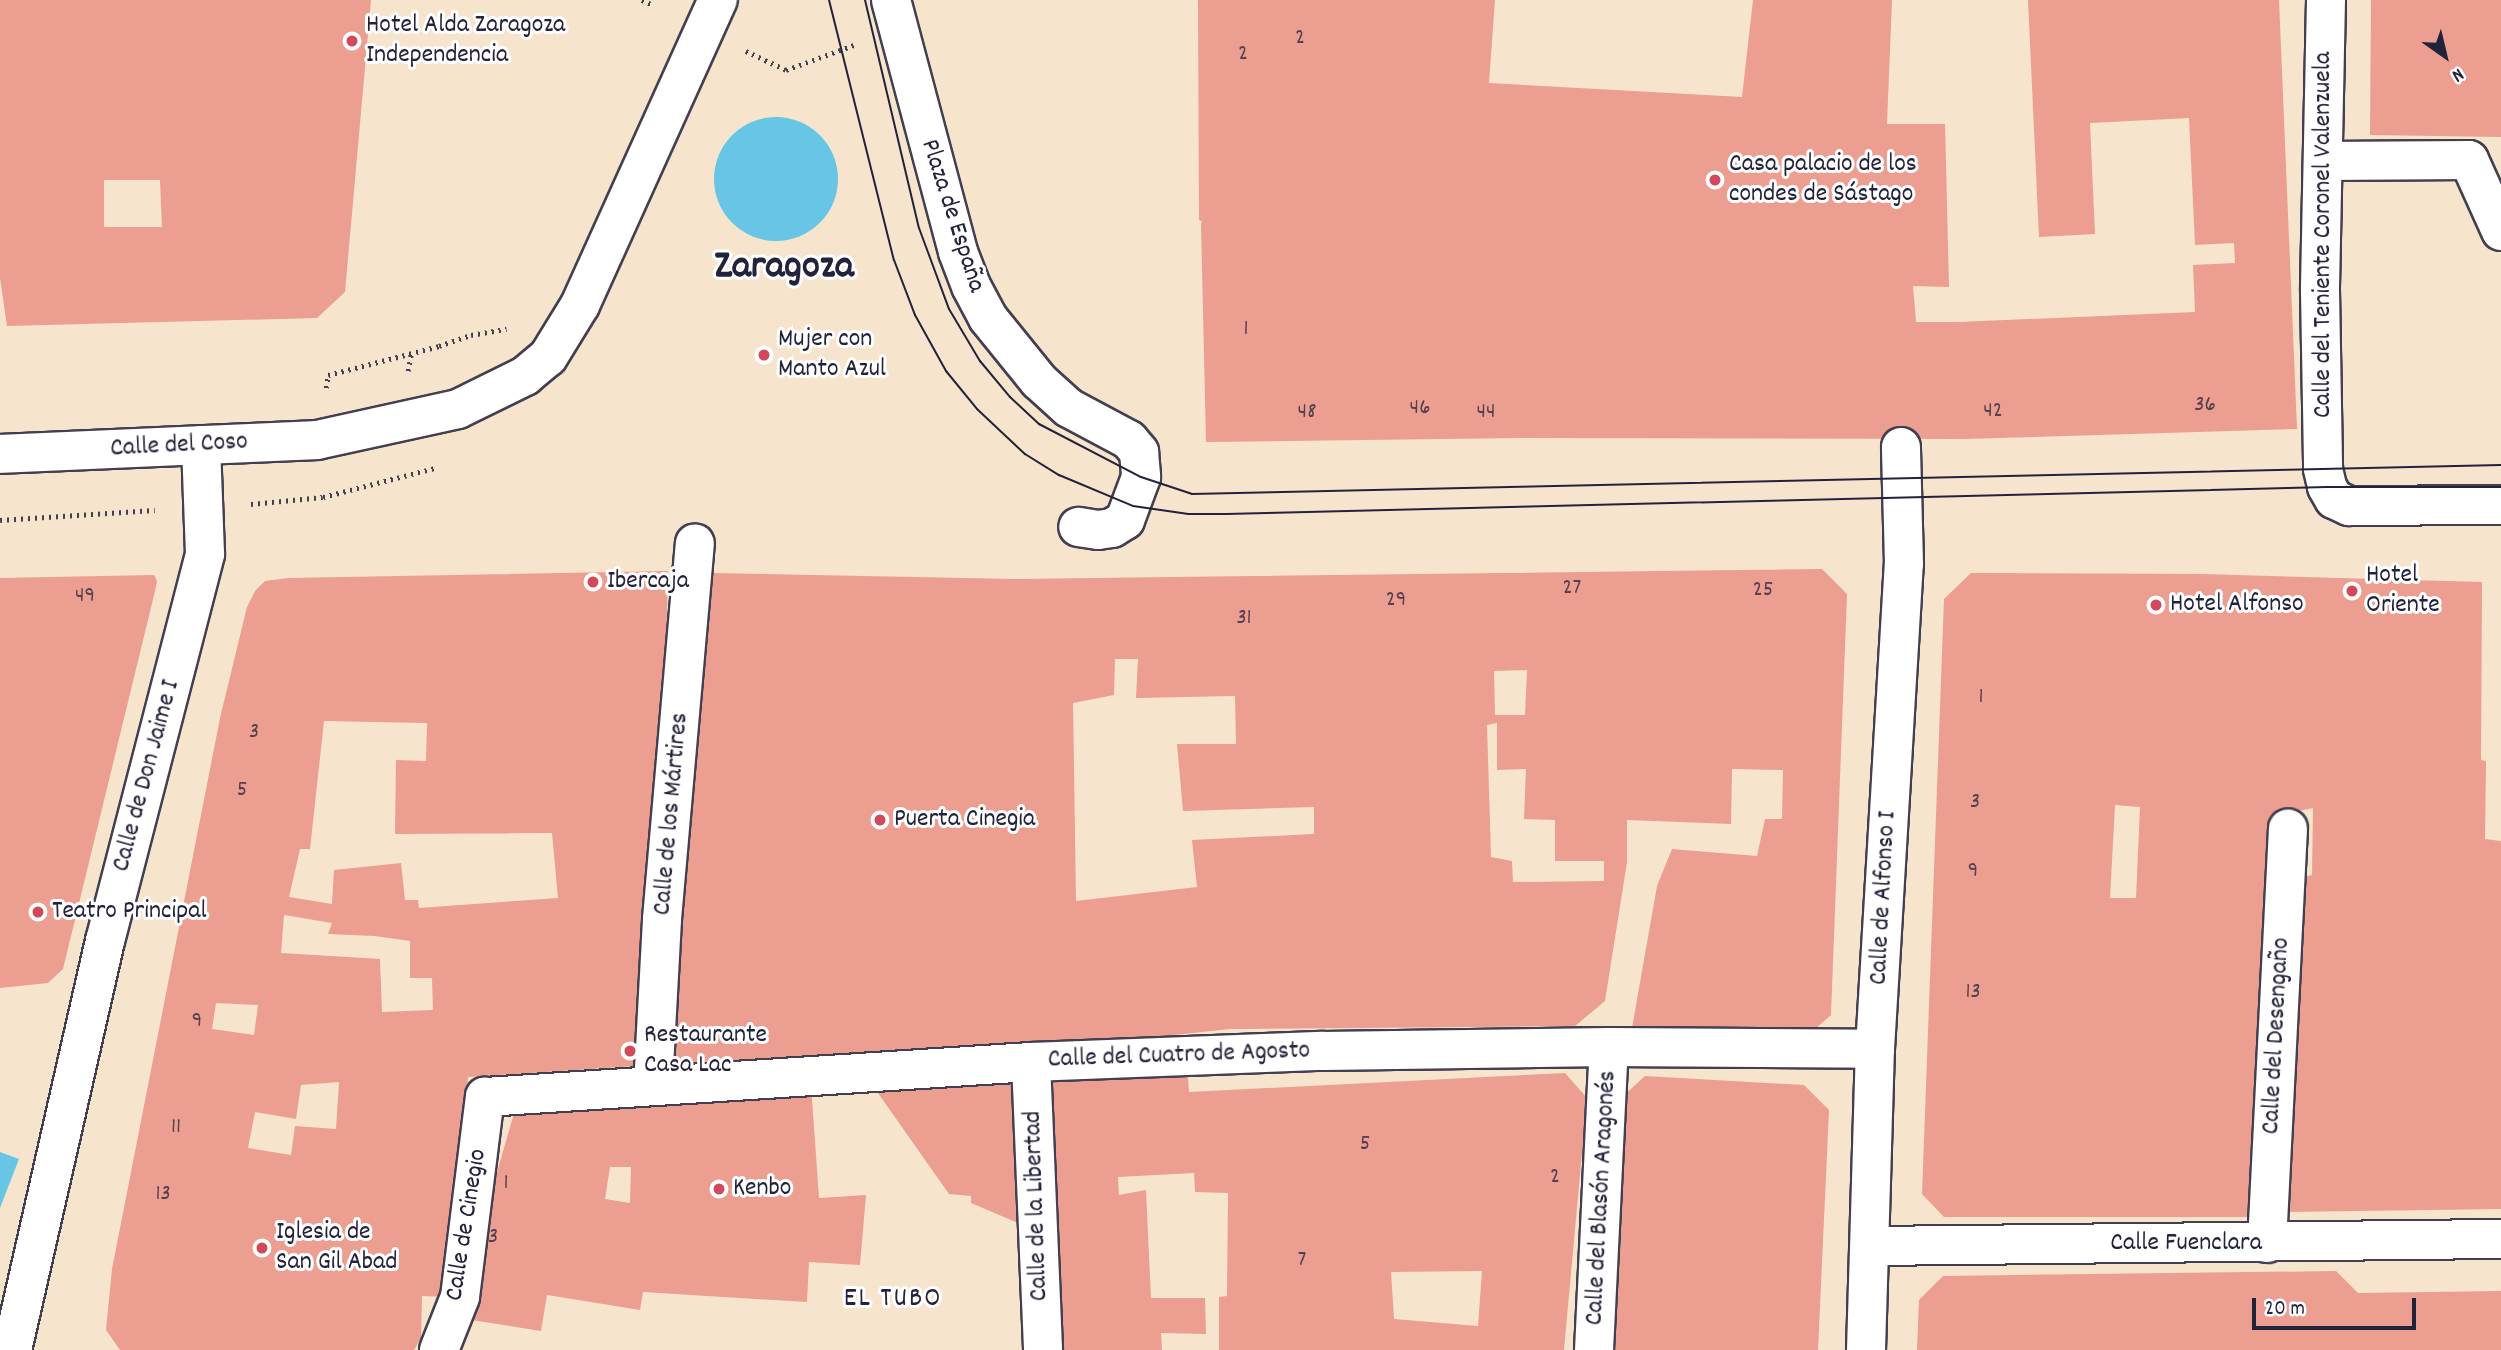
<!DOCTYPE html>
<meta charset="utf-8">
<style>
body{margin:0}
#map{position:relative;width:2501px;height:1350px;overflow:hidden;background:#f6e4cd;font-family:Dekko,sans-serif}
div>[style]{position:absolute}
.water>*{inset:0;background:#67c6e5}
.round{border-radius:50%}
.building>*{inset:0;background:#ec9e91}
.path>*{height:4.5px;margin-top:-2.25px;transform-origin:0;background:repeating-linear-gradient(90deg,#423f51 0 2px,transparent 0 7px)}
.roads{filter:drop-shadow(2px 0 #423f51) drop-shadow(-2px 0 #423f51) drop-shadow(0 2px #423f51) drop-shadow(0 -2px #423f51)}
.minor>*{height:38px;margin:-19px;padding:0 19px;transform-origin:19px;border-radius:19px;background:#fff}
.tram>*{height:2px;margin:-1px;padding:0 1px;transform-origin:1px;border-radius:1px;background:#22223b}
.dots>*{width:19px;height:19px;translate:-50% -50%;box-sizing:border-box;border:4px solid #fff;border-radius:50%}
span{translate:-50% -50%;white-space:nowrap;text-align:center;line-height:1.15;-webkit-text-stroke:6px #fff;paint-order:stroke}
.number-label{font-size:23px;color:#544150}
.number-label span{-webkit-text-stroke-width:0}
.poi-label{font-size:26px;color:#22223b}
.left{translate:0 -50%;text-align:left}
.street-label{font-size:26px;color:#22223b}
.neighbourhood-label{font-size:28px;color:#22223b;letter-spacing:2px}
.town-label{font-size:40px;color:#22223b;font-weight:700}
.north{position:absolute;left:2410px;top:21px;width:70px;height:70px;-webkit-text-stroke:5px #fff;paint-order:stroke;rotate:146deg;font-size:19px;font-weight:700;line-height:28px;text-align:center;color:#22223b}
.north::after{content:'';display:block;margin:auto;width:24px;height:32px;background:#22223b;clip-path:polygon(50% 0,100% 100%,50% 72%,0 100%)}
.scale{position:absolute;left:2252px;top:1298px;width:164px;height:32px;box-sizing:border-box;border:4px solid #22223b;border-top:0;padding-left:9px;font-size:21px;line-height:24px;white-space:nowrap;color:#22223b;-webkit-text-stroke:5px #fff;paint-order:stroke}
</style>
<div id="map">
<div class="water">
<i class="round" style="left:714px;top:117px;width:124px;height:124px"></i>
<i style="clip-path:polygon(0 1152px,19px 1159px,0 1208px)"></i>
</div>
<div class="building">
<i style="clip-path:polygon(evenodd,0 0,371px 0,345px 292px,317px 318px,7px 326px,0 278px,0 0,104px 180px,160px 180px,162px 227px,104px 227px,104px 180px)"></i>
<i style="clip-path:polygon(1198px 0,1495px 0,1489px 83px,1742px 97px,1753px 0,1892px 0,1887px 124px,1945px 124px,1949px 287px,1913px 286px,1916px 322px,1959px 322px,2195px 312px,2193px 265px,2235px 263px,2234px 243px,2195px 245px,2189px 118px,2090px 123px,2095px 234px,2039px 237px,2028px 0,2279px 0,2297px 429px,1965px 439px,1519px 438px,1206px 442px,1201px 223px,1203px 222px,1199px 220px)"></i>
<i style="clip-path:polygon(2371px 0,2501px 0,2501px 137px,2370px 135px)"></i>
<i style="clip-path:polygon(evenodd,1822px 569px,1847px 594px,1831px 1015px,1805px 1038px,1632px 1028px,1657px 886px,1672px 849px,1757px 856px,1765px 819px,1782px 819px,1783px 770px,1732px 769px,1731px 824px,1627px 820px,1627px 862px,1605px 1001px,1575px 1026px,1230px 1029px,1109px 1042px,673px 1079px,672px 954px,712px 573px,1016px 579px,1822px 569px,1115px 659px,1138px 659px,1136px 698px,1235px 696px,1236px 744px,1177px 744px,1183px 811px,1314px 807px,1314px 834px,1192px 840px,1197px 887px,1076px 901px,1073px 703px,1114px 695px,1115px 659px,1822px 569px,1527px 670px,1525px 715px,1495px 715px,1494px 671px,1527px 670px,1822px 569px,1497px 723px,1497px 770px,1526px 769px,1524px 819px,1555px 820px,1555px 861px,1604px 861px,1604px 881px,1513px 882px,1512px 861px,1491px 857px,1487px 725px,1497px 723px)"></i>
<i style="clip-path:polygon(evenodd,668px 571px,666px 655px,637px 1066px,468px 1077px,450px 1297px,422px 1296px,421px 1338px,414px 1350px,120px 1350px,106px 1330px,112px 1269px,220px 718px,247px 607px,255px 591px,265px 581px,288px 578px,668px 571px,324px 721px,427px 723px,426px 761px,396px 760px,395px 834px,552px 833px,558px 898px,419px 908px,418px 900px,405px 900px,401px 863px,334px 870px,332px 904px,289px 897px,300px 849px,310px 849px,324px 721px,668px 571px,284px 915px,332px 923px,328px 934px,375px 936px,410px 941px,410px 978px,432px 978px,433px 1010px,382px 1012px,380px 959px,281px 953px,284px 915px,668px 571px,216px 1003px,258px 1005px,254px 1035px,212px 1029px,216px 1003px,668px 571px,339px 1082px,336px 1129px,295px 1126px,291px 1155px,248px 1148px,255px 1112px,296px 1119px,301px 1085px,339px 1082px)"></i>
<i style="clip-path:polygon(evenodd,1971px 573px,2202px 574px,2482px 582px,2481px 760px,2486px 761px,2485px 839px,2501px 841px,2501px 1209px,2286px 1212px,2298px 878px,2312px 875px,2313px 808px,2280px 815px,2247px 1217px,1944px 1217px,1922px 1194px,1944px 599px,1971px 573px,2115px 805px,2140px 807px,2136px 898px,2110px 898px,2115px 805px)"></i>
<i style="clip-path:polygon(154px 575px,157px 581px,155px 591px,63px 969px,48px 983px,0 988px,0 578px)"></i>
<i style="clip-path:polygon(evenodd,1187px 1063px,1189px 1092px,1565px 1073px,1587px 1098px,1564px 1350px,1219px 1350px,1219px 1297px,1227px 1296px,1228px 1193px,1195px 1192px,1194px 1173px,1118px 1177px,1119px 1195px,1146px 1190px,1151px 1298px,1205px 1298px,1206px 1334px,1161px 1333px,1162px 1350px,1058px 1350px,1044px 1074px,1187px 1063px,1482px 1271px,1478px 1326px,1394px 1319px,1391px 1272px,1482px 1271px)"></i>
<i style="clip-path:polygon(1645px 1076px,1804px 1085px,1829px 1110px,1818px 1350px,1607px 1350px,1620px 1099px)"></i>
<i style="clip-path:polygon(1017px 1077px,1025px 1226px,971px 1203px,971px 1196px,949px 1194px,873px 1086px)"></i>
<i style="clip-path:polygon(evenodd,811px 1085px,819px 1198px,866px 1195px,860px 1265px,809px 1262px,807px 1302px,643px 1292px,640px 1310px,547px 1295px,541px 1331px,465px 1319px,487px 1207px,515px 1110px,811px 1085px,610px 1167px,631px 1167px,630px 1203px,605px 1199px,610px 1167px)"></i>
<i style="clip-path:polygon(2336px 1271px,2358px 1293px,2501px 1291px,2501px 1350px,1917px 1350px,1919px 1300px,1943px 1276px)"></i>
</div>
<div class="path">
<i style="left:642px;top:0;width:10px;rotate:24deg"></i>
<i style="left:746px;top:51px;width:44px;rotate:25.4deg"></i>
<i style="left:786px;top:70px;width:72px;rotate:-20.2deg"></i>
<i style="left:408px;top:371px;width:17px;rotate:-80deg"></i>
<i style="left:326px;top:388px;width:13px;rotate:-81deg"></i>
<i style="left:328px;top:375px;width:115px;rotate:-14.6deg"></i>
<i style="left:439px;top:346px;width:34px;rotate:-19deg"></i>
<i style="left:471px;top:335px;width:36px;rotate:-10deg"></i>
<i style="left:251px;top:504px;width:72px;rotate:-5.6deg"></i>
<i style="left:323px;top:497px;width:116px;rotate:-14.5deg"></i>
<i style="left:0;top:520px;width:155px;rotate:-3.7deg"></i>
</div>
<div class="roads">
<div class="minor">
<i style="left:891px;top:0;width:261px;rotate:75.1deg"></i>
<i style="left:958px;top:252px;width:36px;rotate:69deg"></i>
<i style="left:971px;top:286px;width:36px;rotate:62deg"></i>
<i style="left:988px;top:318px;width:81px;rotate:51deg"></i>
<i style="left:1039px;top:381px;width:40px;rotate:42deg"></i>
<i style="left:1069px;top:408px;width:68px;rotate:28.1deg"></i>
<i style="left:1129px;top:440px;width:16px;rotate:50deg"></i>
<i style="left:1139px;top:452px;width:25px;rotate:85deg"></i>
<i style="left:1141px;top:477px;width:46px;rotate:110.4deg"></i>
<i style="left:1125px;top:520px;width:15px;rotate:148deg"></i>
<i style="left:1112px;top:528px;width:14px;rotate:172deg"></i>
<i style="left:1098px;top:530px;width:20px;rotate:-171deg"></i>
<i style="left:2326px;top:0;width:291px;rotate:91.2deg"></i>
<i style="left:2320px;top:291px;width:178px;rotate:89deg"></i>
<i style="left:2323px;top:469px;width:18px;rotate:77deg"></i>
<i style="left:2327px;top:487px;width:14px;rotate:60deg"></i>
<i style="left:2334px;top:499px;width:17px;rotate:25deg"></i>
<i style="left:2349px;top:506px;width:152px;rotate:-0.4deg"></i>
<i style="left:2323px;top:161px;width:146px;rotate:-0.4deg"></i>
<i style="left:2469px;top:160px;width:78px;rotate:65.7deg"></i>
<i style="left:0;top:454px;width:317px;rotate:-2.5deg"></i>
<i style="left:317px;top:440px;width:144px;rotate:-12.4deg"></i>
<i style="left:458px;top:409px;width:75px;rotate:-26.2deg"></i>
<i style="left:525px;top:376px;width:30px;rotate:-40deg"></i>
<i style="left:548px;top:357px;width:61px;rotate:-58.4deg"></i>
<i style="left:580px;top:305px;width:335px;rotate:-65.7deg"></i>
<i style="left:1031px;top:1062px;width:288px;rotate:87.6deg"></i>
<i style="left:653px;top:1086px;width:167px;rotate:-86.9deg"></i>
<i style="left:662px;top:919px;width:377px;rotate:-85deg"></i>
<i style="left:2267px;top:1243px;width:415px;rotate:-87.1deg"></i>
<i style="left:1871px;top:1246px;width:630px;rotate:-0.64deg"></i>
<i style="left:12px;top:1350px;width:419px;rotate:-77.2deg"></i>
<i style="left:105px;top:941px;width:400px;rotate:-75.5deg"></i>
<i style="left:205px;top:554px;width:109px;rotate:-92.1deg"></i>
<i style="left:439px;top:1350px;width:57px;rotate:-68.4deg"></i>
<i style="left:460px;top:1297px;width:202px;rotate:-82.9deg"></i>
<i style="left:485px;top:1097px;width:547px;rotate:-3.67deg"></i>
<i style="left:1031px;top:1062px;width:292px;rotate:-2.2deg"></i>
<i style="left:1323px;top:1051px;width:286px;rotate:-0.8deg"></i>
<i style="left:1609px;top:1047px;width:266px;rotate:0.4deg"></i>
<i style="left:1594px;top:1350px;width:303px;rotate:-87.2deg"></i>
<i style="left:1866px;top:1350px;width:301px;rotate:-88.3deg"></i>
<i style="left:1875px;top:1049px;width:486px;rotate:-86.6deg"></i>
<i style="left:1904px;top:564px;width:117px;rotate:-91.5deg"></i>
</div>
</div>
<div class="tram">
<i style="left:829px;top:0;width:268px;rotate:76deg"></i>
<i style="left:894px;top:260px;width:59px;rotate:69.1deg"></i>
<i style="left:915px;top:315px;width:64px;rotate:61deg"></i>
<i style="left:946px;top:371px;width:49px;rotate:50.8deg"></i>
<i style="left:977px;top:409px;width:66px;rotate:43.2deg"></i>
<i style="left:1025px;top:454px;width:40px;rotate:32deg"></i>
<i style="left:1059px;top:475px;width:80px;rotate:22.7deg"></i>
<i style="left:1133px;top:506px;width:56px;rotate:8.3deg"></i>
<i style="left:1188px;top:514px;width:38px"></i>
<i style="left:1226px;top:514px;width:1101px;rotate:-1.4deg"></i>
<i style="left:2327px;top:487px;width:174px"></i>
<i style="left:865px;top:0;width:234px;rotate:76.7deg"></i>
<i style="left:919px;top:228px;width:86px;rotate:69.7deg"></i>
<i style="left:949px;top:309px;width:61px;rotate:59.2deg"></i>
<i style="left:980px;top:361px;width:47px;rotate:50.2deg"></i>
<i style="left:1010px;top:397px;width:40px;rotate:43deg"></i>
<i style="left:1039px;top:424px;width:115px;rotate:27.5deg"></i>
<i style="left:1141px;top:477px;width:54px;rotate:18.4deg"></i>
<i style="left:1192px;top:494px;width:1309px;rotate:-1.27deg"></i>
</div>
<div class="dots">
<i style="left:352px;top:41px;background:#d1495b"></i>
<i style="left:1715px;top:180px;background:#d1495b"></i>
<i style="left:764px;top:355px;background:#d1495b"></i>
<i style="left:593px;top:582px;background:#d1495b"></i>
<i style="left:2352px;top:591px;background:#d1495b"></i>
<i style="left:2156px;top:605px;background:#d1495b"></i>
<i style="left:880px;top:820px;background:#d1495b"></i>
<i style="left:38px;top:912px;background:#d1495b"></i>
<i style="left:630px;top:1051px;background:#d1495b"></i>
<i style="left:719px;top:1189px;background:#d1495b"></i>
<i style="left:262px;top:1248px;background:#d1495b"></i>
</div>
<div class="number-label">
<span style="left:1300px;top:39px">2</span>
<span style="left:1243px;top:55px">2</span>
<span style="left:1246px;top:330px">1</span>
<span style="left:2205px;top:406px">36</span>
<span style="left:1420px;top:409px">46</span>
<span style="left:1993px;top:412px">42</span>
<span style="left:1307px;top:413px">48</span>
<span style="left:1486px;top:413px">44</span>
<span style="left:1572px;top:589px">27</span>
<span style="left:1763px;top:591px">25</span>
<span style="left:85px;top:597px">49</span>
<span style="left:1396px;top:601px">29</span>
<span style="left:1244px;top:619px">31</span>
<span style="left:1981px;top:698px">1</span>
<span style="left:254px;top:733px">3</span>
<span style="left:242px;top:791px">5</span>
<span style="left:1975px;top:803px">3</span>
<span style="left:1973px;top:872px">9</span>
<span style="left:1973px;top:993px">13</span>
<span style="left:197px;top:1022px">9</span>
<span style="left:176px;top:1128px">11</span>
<span style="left:1365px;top:1145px">5</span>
<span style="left:1555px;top:1178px">2</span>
<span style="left:506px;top:1184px">1</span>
<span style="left:163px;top:1195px">13</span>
<span style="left:493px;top:1238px">3</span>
<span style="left:1302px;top:1261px">7</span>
</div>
<div class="poi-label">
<span class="left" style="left:366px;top:41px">Hotel Alda Zaragoza<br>Independencia</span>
<span class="left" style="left:1729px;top:180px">Casa palacio de los<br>condes de Sástago</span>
<span class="left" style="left:778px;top:355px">Mujer con<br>Manto Azul</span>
<span class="left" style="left:2366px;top:591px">Hotel<br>Oriente</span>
<span class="left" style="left:607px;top:582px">Ibercaja</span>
<span class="left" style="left:2170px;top:605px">Hotel Alfonso</span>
<span class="left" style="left:894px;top:820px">Puerta Cinegia</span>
<span class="left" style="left:52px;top:912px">Teatro Principal</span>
<span class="left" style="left:644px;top:1051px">Restaurante<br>Casa Lac</span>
<span class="left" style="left:733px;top:1189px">Kenbo</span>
<span class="left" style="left:276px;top:1248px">Iglesia de<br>San Gil Abad</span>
</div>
<div class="street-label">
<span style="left:952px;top:216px;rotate:72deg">Plaza de España</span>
<span style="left:2324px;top:235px;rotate:-90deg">Calle del Teniente Coronel Valenzuela</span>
<span style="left:179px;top:446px;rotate:-3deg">Calle del Coso</span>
<span style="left:147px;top:776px;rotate:-75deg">Calle de Don Jaime I</span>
<span style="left:672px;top:814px;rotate:-85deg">Calle de los Mártires</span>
<span style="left:1884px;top:898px;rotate:-87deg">Calle de Alfonso I</span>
<span style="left:2277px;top:1036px;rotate:-87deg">Calle del Desengaño</span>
<span style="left:1179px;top:1056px;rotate:-2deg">Calle del Cuatro de Agosto</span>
<span style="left:1602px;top:1198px;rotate:-87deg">Calle del Blasón Aragonés</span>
<span style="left:1037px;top:1206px;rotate:-92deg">Calle de la Libertad</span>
<span style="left:467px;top:1225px;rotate:-81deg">Calle de Cinegio</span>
<span style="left:2186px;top:1244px">Calle Fuenclara</span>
</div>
<div class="neighbourhood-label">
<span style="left:893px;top:1300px">EL TUBO</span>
</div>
<div class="town-label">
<span style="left:784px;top:269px">Zaragoza</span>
</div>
<div class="north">N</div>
<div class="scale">20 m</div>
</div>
